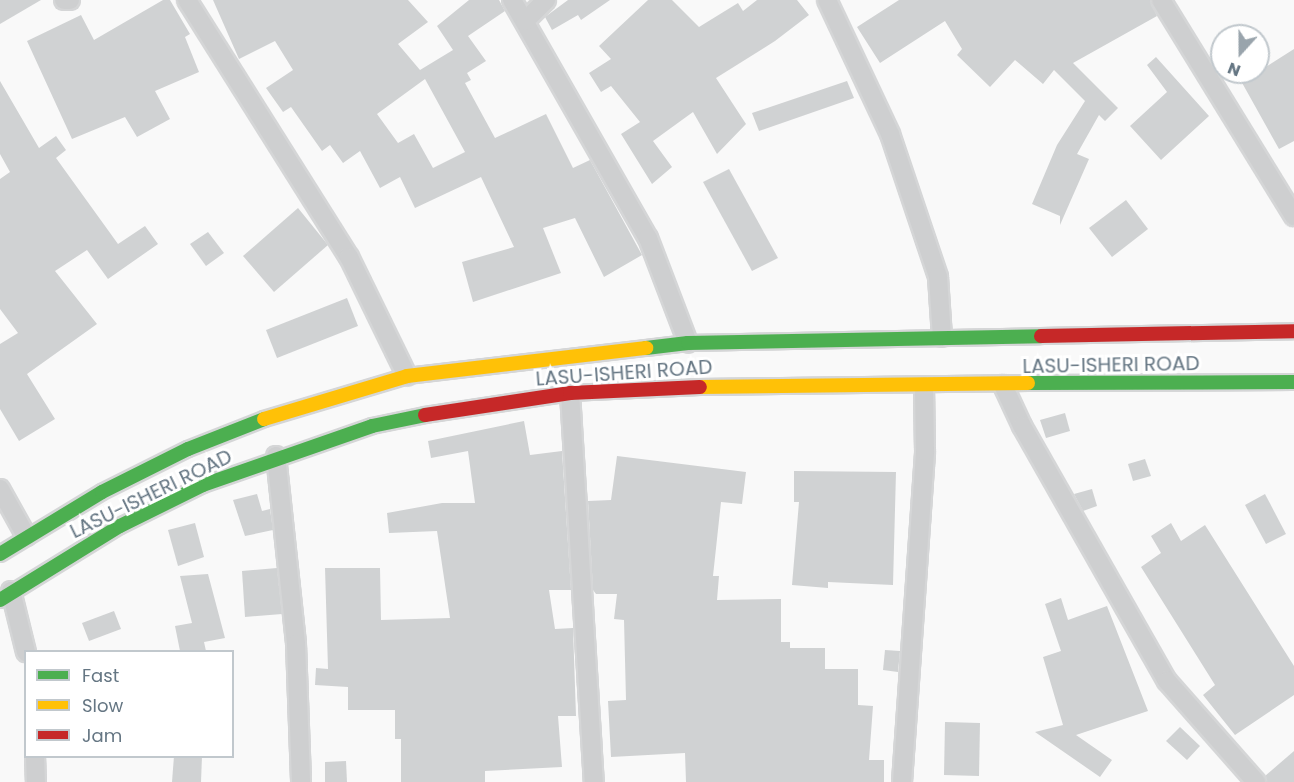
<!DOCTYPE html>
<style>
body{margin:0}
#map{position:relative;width:1294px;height:782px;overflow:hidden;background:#f9f9f9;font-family:Poppins,sans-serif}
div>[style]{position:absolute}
.building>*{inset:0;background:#d0d2d3}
.roads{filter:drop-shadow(2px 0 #d5d6d7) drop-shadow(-2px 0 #d5d6d7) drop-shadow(0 2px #d5d6d7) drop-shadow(0 -2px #d5d6d7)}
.street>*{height:18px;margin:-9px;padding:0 9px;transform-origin:9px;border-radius:9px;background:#cecfd0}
.fast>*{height:14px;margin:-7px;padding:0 7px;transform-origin:7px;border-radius:7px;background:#4caf50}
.slow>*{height:14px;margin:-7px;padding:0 7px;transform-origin:7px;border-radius:7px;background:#ffc107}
.jam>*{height:14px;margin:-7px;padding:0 7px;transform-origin:7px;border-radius:7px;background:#c62828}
span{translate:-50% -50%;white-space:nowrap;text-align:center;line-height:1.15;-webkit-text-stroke:6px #fff;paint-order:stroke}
.street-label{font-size:20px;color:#657683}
.legend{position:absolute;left:24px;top:650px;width:210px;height:108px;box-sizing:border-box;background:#fff;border:2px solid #c1c8cd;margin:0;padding:8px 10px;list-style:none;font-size:18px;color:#657683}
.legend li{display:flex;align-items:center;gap:12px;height:30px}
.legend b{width:30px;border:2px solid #c1c8cd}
.north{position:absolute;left:1210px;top:24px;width:60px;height:60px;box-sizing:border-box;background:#fff;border:2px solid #c1c8cd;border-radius:50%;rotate:201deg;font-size:16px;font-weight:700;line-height:24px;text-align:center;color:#657683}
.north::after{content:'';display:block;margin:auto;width:21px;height:27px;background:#99a4ac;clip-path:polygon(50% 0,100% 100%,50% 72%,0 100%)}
</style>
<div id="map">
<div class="building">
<i style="clip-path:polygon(0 0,41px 0,0 24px)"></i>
<i style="clip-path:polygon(163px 0,170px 0,190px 34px,185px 37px,199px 72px,155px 91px,170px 119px,137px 137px,125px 117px,72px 139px,27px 41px,81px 15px,94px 40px)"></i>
<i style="clip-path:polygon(evenodd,213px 0,408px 0,428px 22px,398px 44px,420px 70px,453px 50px,437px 26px,469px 0,499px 0,505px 11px,468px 36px,486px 61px,467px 73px,471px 80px,465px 83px,495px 138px,546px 114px,573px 168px,590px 160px,642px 255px,604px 277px,575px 218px,543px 228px,561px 273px,473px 302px,462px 262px,514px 247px,481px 177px,415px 208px,400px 177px,380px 188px,360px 151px,343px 163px,330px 145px,322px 151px,291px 107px,283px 112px,266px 88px,293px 70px,275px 41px,239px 59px,213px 0,425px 79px,465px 152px,433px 168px,414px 134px,398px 143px,377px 114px,425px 79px)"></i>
<i style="clip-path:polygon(568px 0,610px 0,581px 20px,578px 15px,552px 30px,545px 17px)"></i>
<i style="clip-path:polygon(648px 0,672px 0,699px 27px,738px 3px,743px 11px,757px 0,797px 0,809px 15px,775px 41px,716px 78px,746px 124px,717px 154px,693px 112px,653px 141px,672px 167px,652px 184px,621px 134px,640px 122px,611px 86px,601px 92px,589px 73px,611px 59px,599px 46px)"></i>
<i style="clip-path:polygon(899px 0,1150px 0,1157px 16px,1073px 63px,1118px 108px,1105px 121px,1099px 115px,1077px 154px,1089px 159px,1060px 225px,1060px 216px,1032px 204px,1057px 145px,1085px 101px,1054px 70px,1043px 84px,1015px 60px,990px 87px,957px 55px,962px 49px,945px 21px,880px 63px,857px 27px)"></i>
<i style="clip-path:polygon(1294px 49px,1294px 141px,1279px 149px,1236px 72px,1258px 72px)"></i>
<i style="clip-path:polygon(1156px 57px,1209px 116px,1161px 160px,1130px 126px,1167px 92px,1147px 65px)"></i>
<i style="clip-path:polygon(0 81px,39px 148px,56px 136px,66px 150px,56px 158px,118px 244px,145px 226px,158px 244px,108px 279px,87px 250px,55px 271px,97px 324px,27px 374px,55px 419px,19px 441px,0 409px,0 344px,18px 333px,0 309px,0 179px,10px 172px,0 154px)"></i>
<i style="clip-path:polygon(847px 81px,854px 98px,759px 131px,752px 113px)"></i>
<i style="clip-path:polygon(729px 169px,778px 258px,752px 271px,703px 182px)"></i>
<i style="clip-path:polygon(1126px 200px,1148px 229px,1112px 257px,1089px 228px)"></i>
<i style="clip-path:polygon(298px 208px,328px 245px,274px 292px,243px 256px)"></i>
<i style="clip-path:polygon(208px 232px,224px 253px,206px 266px,190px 244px)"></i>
<i style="clip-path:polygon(347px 298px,358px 326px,277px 358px,266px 330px)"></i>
<i style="clip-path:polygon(1065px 413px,1070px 431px,1046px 438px,1040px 420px)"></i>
<i style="clip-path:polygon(524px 421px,530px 455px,562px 451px,571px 590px,549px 590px,555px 629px,573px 628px,576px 716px,558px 716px,562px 767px,485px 771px,485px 782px,401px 782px,401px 739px,395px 739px,395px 710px,348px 710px,348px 687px,315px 685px,316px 668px,328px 669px,325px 568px,380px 568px,381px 620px,450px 618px,437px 531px,389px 533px,387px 513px,442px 503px,475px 503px,468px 451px,431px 458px,428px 441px)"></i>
<i style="clip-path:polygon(617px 456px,746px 472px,742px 504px,721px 502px,713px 576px,719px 576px,717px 600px,781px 599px,781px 642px,790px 642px,790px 648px,825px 648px,825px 669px,858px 669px,858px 705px,873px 706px,869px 760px,884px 760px,884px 782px,686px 782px,685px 753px,611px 757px,608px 701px,626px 700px,624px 620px,614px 619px,617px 594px,596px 594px,593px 590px,588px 501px,611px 500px)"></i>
<i style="clip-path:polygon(1145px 459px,1151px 476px,1133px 481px,1128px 464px)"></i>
<i style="clip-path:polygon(794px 471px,896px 472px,893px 585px,828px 582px,828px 588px,792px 585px,799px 502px,794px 502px)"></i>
<i style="clip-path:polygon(1092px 489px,1097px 506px,1083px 511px,1074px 494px)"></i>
<i style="clip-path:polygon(257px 494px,262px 511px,270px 509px,273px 530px,245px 536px,233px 500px)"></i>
<i style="clip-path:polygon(1265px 494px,1286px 534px,1266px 544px,1245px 505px)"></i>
<i style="clip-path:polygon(195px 523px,204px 557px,178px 566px,168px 530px)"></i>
<i style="clip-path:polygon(1171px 523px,1181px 541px,1205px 525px,1294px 666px,1294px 695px,1235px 735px,1203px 695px,1215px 685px,1141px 567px,1161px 553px,1151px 536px)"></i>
<i style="clip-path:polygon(277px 568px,282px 614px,245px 617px,242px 571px)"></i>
<i style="clip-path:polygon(208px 574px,225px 638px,204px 642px,206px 651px,180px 651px,175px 626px,192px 623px,180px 576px)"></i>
<i style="clip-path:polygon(1061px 598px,1068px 620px,1107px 606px,1148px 711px,1076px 735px,1112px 760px,1100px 777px,1035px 732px,1063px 725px,1043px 657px,1061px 651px,1045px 604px)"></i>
<i style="clip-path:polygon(114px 611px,121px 629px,89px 641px,82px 623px)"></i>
<i style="clip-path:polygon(885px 650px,900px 651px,898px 672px,883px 670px)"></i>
<i style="clip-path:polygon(945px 722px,980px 723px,979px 776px,944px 775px)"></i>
<i style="clip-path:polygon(1180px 727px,1200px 746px,1187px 760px,1166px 741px)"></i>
<i style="clip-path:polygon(1294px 751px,1294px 782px,1267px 782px,1265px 776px)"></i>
<i style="clip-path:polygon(174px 756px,202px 756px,201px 782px,172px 782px)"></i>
<i style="clip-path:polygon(346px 761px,347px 782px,325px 782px,325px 762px)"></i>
</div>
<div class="roads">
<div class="street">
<i style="left:64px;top:0;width:6px"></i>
<i style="left:187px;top:0;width:304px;rotate:57.8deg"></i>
<i style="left:349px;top:257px;width:132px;rotate:64deg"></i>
<i style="left:512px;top:0;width:274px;rotate:60.3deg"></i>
<i style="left:648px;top:238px;width:112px;rotate:69.1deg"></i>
<i style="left:827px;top:0;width:148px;rotate:64.8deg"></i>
<i style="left:890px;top:134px;width:151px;rotate:71.4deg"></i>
<i style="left:938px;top:277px;width:60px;rotate:86.2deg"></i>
<i style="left:1161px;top:0;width:254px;rotate:58.4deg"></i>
<i style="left:525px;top:21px;width:30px;rotate:-45deg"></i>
<i style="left:1003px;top:385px;width:45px;rotate:65.1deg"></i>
<i style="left:1022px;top:426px;width:293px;rotate:60.4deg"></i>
<i style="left:1167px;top:681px;width:135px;rotate:48.6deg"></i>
<i style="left:570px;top:393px;width:390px;rotate:86.5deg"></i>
<i style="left:276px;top:456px;width:189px;rotate:83.9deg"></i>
<i style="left:296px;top:644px;width:138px;rotate:87.9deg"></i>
<i style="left:0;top:489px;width:54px;rotate:61deg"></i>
<i style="left:11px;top:591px;width:63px;rotate:76.2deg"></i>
<i style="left:35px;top:756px;width:26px;rotate:88deg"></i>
<i style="left:902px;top:782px;width:332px;rotate:-86deg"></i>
<i style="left:925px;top:451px;width:65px;rotate:-90.9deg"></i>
</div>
<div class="fast">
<i style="left:646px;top:348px;width:42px;rotate:-6.8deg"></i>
<i style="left:688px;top:343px;width:353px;rotate:-1.1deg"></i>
<i style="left:1028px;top:383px;width:266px;rotate:-0.2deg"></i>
<i style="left:0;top:554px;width:119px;rotate:-31.3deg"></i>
<i style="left:102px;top:492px;width:96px;rotate:-26.6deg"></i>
<i style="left:188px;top:449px;width:82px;rotate:-21.5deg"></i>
<i style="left:0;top:600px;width:141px;rotate:-31.7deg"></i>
<i style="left:120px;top:526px;width:93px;rotate:-26.3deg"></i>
<i style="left:203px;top:485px;width:179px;rotate:-19.2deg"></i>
<i style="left:372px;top:426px;width:54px;rotate:-11.7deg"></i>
</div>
<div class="slow">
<i style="left:700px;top:387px;width:328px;rotate:-0.7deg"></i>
<i style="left:264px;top:419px;width:149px;rotate:-16.7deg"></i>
<i style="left:407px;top:376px;width:241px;rotate:-6.7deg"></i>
</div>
<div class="jam">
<i style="left:1041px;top:336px;width:253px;rotate:-1.1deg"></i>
<i style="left:425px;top:415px;width:147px;rotate:-8.6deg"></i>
<i style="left:570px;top:393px;width:130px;rotate:-2.6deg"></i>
</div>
</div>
<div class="street-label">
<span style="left:1111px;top:365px;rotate:-1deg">LASU-ISHERI ROAD</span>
<span style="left:624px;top:373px;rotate:-4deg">LASU-ISHERI ROAD</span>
<span style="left:151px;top:494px;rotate:-26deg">LASU-ISHERI ROAD</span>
</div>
<ul class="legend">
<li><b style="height:8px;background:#4caf50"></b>Fast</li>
<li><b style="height:8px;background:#ffc107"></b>Slow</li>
<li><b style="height:8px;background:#c62828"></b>Jam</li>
</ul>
<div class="north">N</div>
</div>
